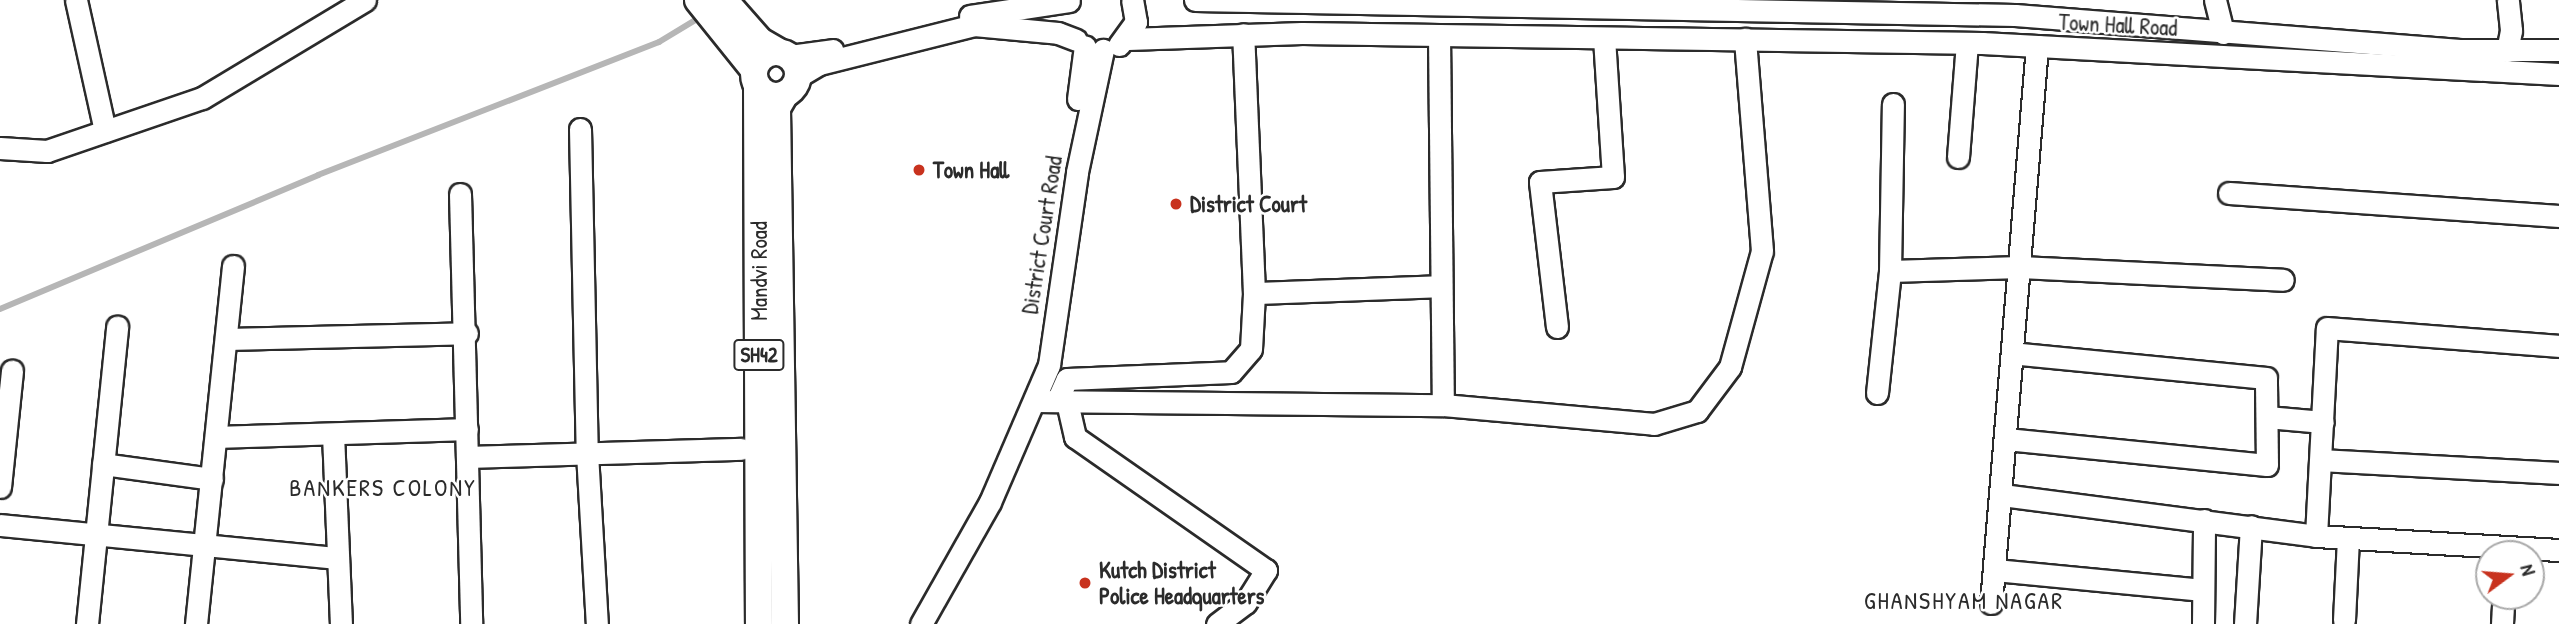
<!DOCTYPE html>
<style>
body{margin:0}
#map{position:relative;width:2559px;height:624px;overflow:hidden;background:#fff;font-family:"Patrick Hand",sans-serif}
div>[style]{position:absolute}
.stream>*{height:6px;margin:-3px;padding:0 3px;transform-origin:3px;border-radius:3px;background:#b6b6b6}
.roads{filter:drop-shadow(2px 0 #2b2b2b) drop-shadow(-2px 0 #2b2b2b) drop-shadow(0 2px #2b2b2b) drop-shadow(0 -2px #2b2b2b)}
.minor>*{height:21px;margin:-10.5px;padding:0 10.5px;transform-origin:10.5px;border-radius:10.5px;background:#fff}
.major>*{height:26px;margin:-13px;padding:0 13px;transform-origin:13px;border-radius:13px;background:#fff}
.major>.ring{margin:-13px;padding:0;box-sizing:content-box;background:none;border:26px solid #fff;border-radius:50%}
.dots>*{width:19px;height:19px;translate:-50% -50%;box-sizing:border-box;border:4px solid #fff;border-radius:50%}
span{translate:-50% -50%;white-space:nowrap;text-align:center;line-height:1.15;-webkit-text-stroke:5px #fff;paint-order:stroke}
.shield-label span{padding:2px 5px;background:#fff;border:2px solid;border-radius:5px;-webkit-text-stroke-width:0}
.shield-label{font-size:21px;color:#2b2b2b;font-weight:700}
.street-label{font-size:23px;color:#2b2b2b}
.poi-label{font-size:23px;color:#2b2b2b;font-weight:700}
.left{translate:0 -50%;text-align:left}
.neighbourhood-label{font-size:24px;color:#2b2b2b;letter-spacing:2px}
.north{position:absolute;left:2475px;top:540px;width:70px;height:70px;box-sizing:border-box;background:#fff;border:2px solid #aaa;border-radius:50%;rotate:74deg;font-size:19px;font-weight:700;line-height:28px;text-align:center;color:#2b2b2b}
.north::after{content:'';display:block;margin:auto;width:24px;height:32px;background:#c8321e;clip-path:polygon(50% 0,100% 100%,50% 72%,0 100%)}
</style>
<div id="map">
<div class="stream">
<i style="left:0;top:309px;width:345px;rotate:-22.8deg"></i>
<i style="left:318px;top:175px;width:366px;rotate:-21.3deg"></i>
<i style="left:659px;top:42px;width:50px;rotate:-31.2deg"></i>
</div>
<div class="roads">
<div class="minor">
<i style="left:76px;top:0;width:134px;rotate:77.5deg"></i>
<i style="left:1195px;top:0;width:820px;rotate:1.05deg"></i>
<i style="left:2015px;top:15px;width:446px;rotate:4.5deg"></i>
<i style="left:2460px;top:50px;width:99px"></i>
<i style="left:2215px;top:0;width:34px;rotate:76deg"></i>
<i style="left:970px;top:16px;width:100px;rotate:-8.6deg"></i>
<i style="left:1439px;top:35px;width:370px;rotate:89.4deg"></i>
<i style="left:1128px;top:39px;width:174px;rotate:-2deg"></i>
<i style="left:1302px;top:33px;width:680px;rotate:0.84deg"></i>
<i style="left:1982px;top:43px;width:578px;rotate:3.08deg"></i>
<i style="left:1119px;top:45px;width:29px;rotate:-54deg"></i>
<i style="left:1136px;top:22px;width:22px;rotate:-100deg"></i>
<i style="left:2507px;top:51px;width:21px;rotate:-79deg"></i>
<i style="left:2511px;top:30px;width:30px;rotate:-96deg"></i>
<i style="left:790px;top:56px;width:43px;rotate:-7.9deg"></i>
<i style="left:799px;top:76px;width:23px;rotate:-31deg"></i>
<i style="left:819px;top:64px;width:160px;rotate:-14.1deg"></i>
<i style="left:974px;top:25px;width:84px;rotate:5.4deg"></i>
<i style="left:1058px;top:33px;width:19px;rotate:21deg"></i>
<i style="left:1078px;top:99px;width:53px;rotate:-82.5deg"></i>
<i style="left:580px;top:129px;width:324px;rotate:88.8deg"></i>
<i style="left:587px;top:453px;width:171px;rotate:86.7deg"></i>
<i style="left:0;top:148px;width:47px;rotate:3.7deg"></i>
<i style="left:47px;top:151px;width:164px;rotate:-18.9deg"></i>
<i style="left:202px;top:98px;width:190px;rotate:-31deg"></i>
<i style="left:1958px;top:157px;width:114px;rotate:-85.5deg"></i>
<i style="left:2229px;top:193px;width:331px;rotate:4deg"></i>
<i style="left:460px;top:194px;width:430px;rotate:88.5deg"></i>
<i style="left:1890px;top:271px;width:130px;rotate:-1.8deg"></i>
<i style="left:2020px;top:267px;width:263px;rotate:2.8deg"></i>
<i style="left:1254px;top:293px;width:187px;rotate:-2.1deg"></i>
<i style="left:1557px;top:327px;width:146px;rotate:-96.7deg"></i>
<i style="left:1540px;top:182px;width:73px;rotate:-3.9deg"></i>
<i style="left:1613px;top:177px;width:139px;rotate:-93.7deg"></i>
<i style="left:227px;top:339px;width:240px;rotate:-1.4deg"></i>
<i style="left:1877px;top:393px;width:123px;rotate:-83.9deg"></i>
<i style="left:1890px;top:271px;width:167px;rotate:-89deg"></i>
<i style="left:1035px;top:401px;width:408px;rotate:0.6deg"></i>
<i style="left:1443px;top:405px;width:212px;rotate:5.1deg"></i>
<i style="left:1654px;top:424px;width:45px;rotate:-16.8deg"></i>
<i style="left:1697px;top:411px;width:55px;rotate:-53.1deg"></i>
<i style="left:1730px;top:367px;width:120px;rotate:-74.6deg"></i>
<i style="left:1762px;top:251px;width:213px;rotate:-94.6deg"></i>
<i style="left:1057px;top:401px;width:24px;rotate:-66deg"></i>
<i style="left:1067px;top:379px;width:164px;rotate:-2.4deg"></i>
<i style="left:1231px;top:372px;width:30px;rotate:-49deg"></i>
<i style="left:1251px;top:349px;width:56px;rotate:-86.9deg"></i>
<i style="left:1254px;top:293px;width:259px;rotate:-92.4deg"></i>
<i style="left:1067px;top:402px;width:36px;rotate:77deg"></i>
<i style="left:1075px;top:437px;width:233px;rotate:34.9deg"></i>
<i style="left:1266px;top:570px;width:39px;rotate:122deg"></i>
<i style="left:1245px;top:603px;width:35px;rotate:143deg"></i>
<i style="left:2267px;top:417px;width:56px;rotate:5.1deg"></i>
<i style="left:333px;top:434px;width:190px;rotate:87.6deg"></i>
<i style="left:217px;top:437px;width:250px;rotate:-1.8deg"></i>
<i style="left:2006px;top:439px;width:262px;rotate:5.7deg"></i>
<i style="left:2267px;top:465px;width:87px;rotate:-90.7deg"></i>
<i style="left:2266px;top:378px;width:254px;rotate:-174.4deg"></i>
<i style="left:469px;top:457px;width:272px;rotate:-1.7deg"></i>
<i style="left:2321px;top:460px;width:238px;rotate:3.1deg"></i>
<i style="left:103px;top:464px;width:110px;rotate:7.8deg"></i>
<i style="left:0;top:487px;width:117px;rotate:-84.1deg"></i>
<i style="left:2002px;top:495px;width:317px;rotate:7.4deg"></i>
<i style="left:2316px;top:536px;width:243px;rotate:3.3deg"></i>
<i style="left:0;top:525px;width:339px;rotate:5.6deg"></i>
<i style="left:2316px;top:536px;width:208px;rotate:-87deg"></i>
<i style="left:2327px;top:328px;width:233px;rotate:4.4deg"></i>
<i style="left:1995px;top:570px;width:209px;rotate:5.5deg"></i>
<i style="left:1991px;top:603px;width:559px;rotate:-85.28deg"></i>
<i style="left:2344px;top:620px;width:82px;rotate:-87.2deg"></i>
<i style="left:87px;top:624px;width:299px;rotate:-84.2deg"></i>
<i style="left:196px;top:624px;width:360px;rotate:-84.1deg"></i>
<i style="left:921px;top:624px;width:140px;rotate:-60.5deg"></i>
<i style="left:990px;top:502px;width:149px;rotate:-66.7deg"></i>
<i style="left:1049px;top:365px;width:195px;rotate:-81.7deg"></i>
<i style="left:1077px;top:172px;width:125px;rotate:-78deg"></i>
<i style="left:2203px;top:624px;width:104px;rotate:-89.4deg"></i>
<i style="left:2245px;top:624px;width:98px;rotate:-86.5deg"></i>
<i style="left:2502px;top:624px;width:17px;rotate:-87deg"></i>
</div>
<div class="major">
<i style="left:698px;top:0;width:90px;rotate:51.3deg"></i>
<i style="left:724px;top:0;width:55px;rotate:48.7deg"></i>
<i style="left:760px;top:41px;width:20px;rotate:30deg"></i>
<i class="ring" style="left:754px;top:52px;width:18px;height:18px"></i>
<i style="left:757px;top:86px;width:538px;rotate:89.79deg"></i>
<i style="left:785px;top:624px;width:516px;rotate:-90.89deg"></i>
<i style="left:777px;top:108px;width:16px;rotate:-60deg"></i>
</div>
</div>
<div class="dots">
<i style="left:919px;top:170px;background:#c8321e"></i>
<i style="left:1176px;top:204px;background:#c8321e"></i>
<i style="left:1085px;top:583px;background:#c8321e"></i>
</div>
<div class="shield-label">
<span style="left:759px;top:355px">SH42</span>
</div>
<div class="street-label">
<span style="left:2118px;top:25px;rotate:3deg">Town Hall Road</span>
<span style="left:1042px;top:235px;rotate:-81deg">District Court Road</span>
<span style="left:759px;top:271px;rotate:-90deg">Mandvi Road</span>
</div>
<div class="poi-label">
<span class="left" style="left:933px;top:170px">Town Hall</span>
<span class="left" style="left:1190px;top:204px">District Court</span>
<span class="left" style="left:1099px;top:583px">Kutch District<br>Police Headquarters</span>
</div>
<div class="neighbourhood-label">
<span style="left:383px;top:488px">BANKERS COLONY</span>
<span style="left:1964px;top:601px">GHANSHYAM NAGAR</span>
</div>
<div class="north">N</div>
</div>
